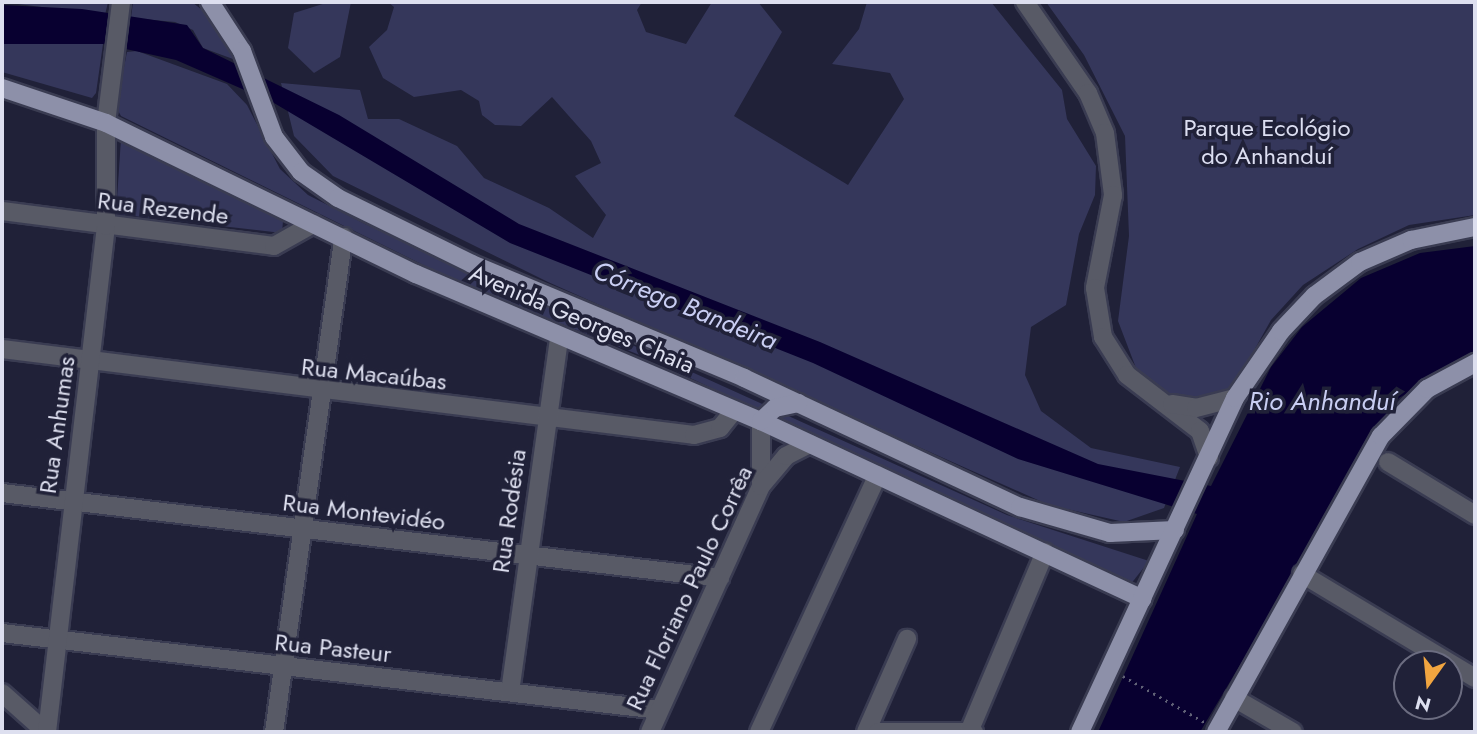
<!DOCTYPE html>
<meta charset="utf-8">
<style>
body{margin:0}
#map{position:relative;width:1477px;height:734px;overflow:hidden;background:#202138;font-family:Jost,sans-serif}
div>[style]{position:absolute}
.green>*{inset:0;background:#35375b}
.water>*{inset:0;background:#080030}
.path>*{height:2.5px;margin-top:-1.25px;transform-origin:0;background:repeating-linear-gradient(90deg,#616277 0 2px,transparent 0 7px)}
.roads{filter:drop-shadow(2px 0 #3a3c52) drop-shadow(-2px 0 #3a3c52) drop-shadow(0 2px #3a3c52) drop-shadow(0 -2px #3a3c52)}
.minor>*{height:18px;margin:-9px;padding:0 9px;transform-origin:9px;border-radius:9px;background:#585a66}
.major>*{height:18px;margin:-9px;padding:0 9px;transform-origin:9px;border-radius:9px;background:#8d90a9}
span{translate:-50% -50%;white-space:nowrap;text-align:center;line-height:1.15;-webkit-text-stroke:7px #202138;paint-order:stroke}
.park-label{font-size:24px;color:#dcdef1}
.street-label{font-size:24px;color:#dddfef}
.water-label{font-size:26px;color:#c9cef3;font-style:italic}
.frame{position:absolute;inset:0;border:4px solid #dddfef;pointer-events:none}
.north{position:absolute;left:1393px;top:650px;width:70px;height:70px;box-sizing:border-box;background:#202138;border:2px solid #6c6d81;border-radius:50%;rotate:195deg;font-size:19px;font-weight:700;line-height:28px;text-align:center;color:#dddfef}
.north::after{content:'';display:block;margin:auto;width:24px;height:32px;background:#f1a540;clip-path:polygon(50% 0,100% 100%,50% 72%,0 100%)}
</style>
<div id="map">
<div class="green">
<i style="clip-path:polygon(2px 2px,108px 2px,105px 15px)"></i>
<i style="clip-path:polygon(133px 2px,192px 2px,217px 22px,233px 59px,203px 48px,193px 30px,175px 22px,131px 18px)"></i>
<i style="clip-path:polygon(329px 2px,351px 2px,340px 57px,314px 73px,288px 48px,294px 13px)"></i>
<i style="clip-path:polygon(388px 2px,642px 2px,637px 10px,646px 32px,686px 44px,712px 2px,758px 2px,782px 32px,734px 116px,848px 185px,904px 99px,890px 73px,832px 64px,859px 29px,867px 2px,991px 2px,1062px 90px,1067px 119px,1096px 166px,1095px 195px,1079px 234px,1066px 305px,1031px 327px,1025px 375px,1041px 411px,1091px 448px,1180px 467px,1164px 508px,1124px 522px,1049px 505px,548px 282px,333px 176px,294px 136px,281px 83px,360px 90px,368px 119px,399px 119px,457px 146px,484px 178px,549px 208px,593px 238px,606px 215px,575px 176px,601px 163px,591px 141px,552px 97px,521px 126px,495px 125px,482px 115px,479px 101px,461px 90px,414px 97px,383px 78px,369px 47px,387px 30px,394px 7px)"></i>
<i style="clip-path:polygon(1046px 2px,1475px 2px,1475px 215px,1409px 225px,1358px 249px,1303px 285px,1271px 320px,1232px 390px,1199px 402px,1170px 397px,1136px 368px,1118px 321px,1129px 236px,1125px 136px,1084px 55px)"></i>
<i style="clip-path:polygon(2px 44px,103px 44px,96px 93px,92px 98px,2px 72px)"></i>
<i style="clip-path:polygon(137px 51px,227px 84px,247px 105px,280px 169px,308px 195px,365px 224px,1007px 515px,1149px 561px,1130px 585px,652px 360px,462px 284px,121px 116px,116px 107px,127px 52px)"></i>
<i style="clip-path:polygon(121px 139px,283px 221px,282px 233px,116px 214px)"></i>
</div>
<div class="water">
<i style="clip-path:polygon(2px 5px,82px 9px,187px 25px,203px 48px,339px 115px,519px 224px,820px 342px,1098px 464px,1211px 486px,1271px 367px,1302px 327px,1361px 278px,1420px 253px,1475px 246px,1475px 354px,1399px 398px,1200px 732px,1098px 732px,1197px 514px,1018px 459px,813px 363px,510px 243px,274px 103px,176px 60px,103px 44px,2px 44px)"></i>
</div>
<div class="path">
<i style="left:1123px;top:676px;width:95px;rotate:29.5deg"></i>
</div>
<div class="roads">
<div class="minor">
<i style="left:1025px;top:2px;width:111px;rotate:55.3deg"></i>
<i style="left:1088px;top:93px;width:43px;rotate:67deg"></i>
<i style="left:1105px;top:133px;width:63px;rotate:82.6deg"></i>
<i style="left:1113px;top:195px;width:95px;rotate:101deg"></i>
<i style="left:1095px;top:288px;width:50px;rotate:80.7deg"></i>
<i style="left:1103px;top:337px;width:45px;rotate:57.7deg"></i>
<i style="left:1127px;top:375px;width:92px;rotate:37.5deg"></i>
<i style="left:1200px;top:431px;width:28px;rotate:71deg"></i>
<i style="left:2px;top:211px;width:274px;rotate:7.3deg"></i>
<i style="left:274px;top:246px;width:45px;rotate:-29.4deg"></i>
<i style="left:2px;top:349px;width:697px;rotate:7.08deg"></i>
<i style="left:694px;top:435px;width:27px;rotate:-15deg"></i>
<i style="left:720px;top:428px;width:21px;rotate:-51deg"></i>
<i style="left:1172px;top:404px;width:24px;rotate:9deg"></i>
<i style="left:1196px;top:408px;width:40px;rotate:-14.4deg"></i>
<i style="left:761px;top:421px;width:62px;rotate:90deg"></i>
<i style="left:1388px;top:462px;width:102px;rotate:31.3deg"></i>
<i style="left:2px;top:493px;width:723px;rotate:6.75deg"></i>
<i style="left:1302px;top:574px;width:202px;rotate:31deg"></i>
<i style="left:2px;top:633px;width:661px;rotate:6.68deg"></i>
<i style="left:510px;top:692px;width:358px;rotate:-82.1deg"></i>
<i style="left:2px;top:693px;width:59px;rotate:41.6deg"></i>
<i style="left:1234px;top:698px;width:68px;rotate:30deg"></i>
<i style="left:47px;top:732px;width:509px;rotate:-83.35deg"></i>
<i style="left:106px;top:226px;width:103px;rotate:-90deg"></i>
<i style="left:106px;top:123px;width:122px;rotate:-82.9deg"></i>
<i style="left:274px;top:732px;width:500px;rotate:-82deg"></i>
<i style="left:650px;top:732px;width:270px;rotate:-65.7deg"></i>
<i style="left:761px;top:486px;width:39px;rotate:-50deg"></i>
<i style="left:786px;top:456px;width:27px;rotate:-27deg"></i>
<i style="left:759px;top:732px;width:283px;rotate:-65.2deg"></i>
<i style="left:866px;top:732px;width:102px;rotate:-66.2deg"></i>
<i style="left:878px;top:732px;width:96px"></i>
<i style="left:969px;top:732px;width:195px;rotate:-67.1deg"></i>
</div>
<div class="major">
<i style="left:210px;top:2px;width:59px;rotate:56.9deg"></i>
<i style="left:242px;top:51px;width:92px;rotate:69.6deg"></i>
<i style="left:274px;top:137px;width:44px;rotate:52.4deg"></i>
<i style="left:301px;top:172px;width:45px;rotate:35.1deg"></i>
<i style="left:338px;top:198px;width:149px;rotate:26.2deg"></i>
<i style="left:472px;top:264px;width:295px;rotate:22.7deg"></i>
<i style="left:744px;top:378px;width:305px;rotate:25.1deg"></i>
<i style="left:1020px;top:507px;width:94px;rotate:16.1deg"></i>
<i style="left:1110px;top:533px;width:65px;rotate:-2.6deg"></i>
<i style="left:2px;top:88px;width:110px;rotate:18.6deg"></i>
<i style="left:106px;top:123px;width:345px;rotate:26deg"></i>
<i style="left:416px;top:274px;width:375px;rotate:23.1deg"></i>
<i style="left:761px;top:421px;width:421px;rotate:25deg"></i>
<i style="left:761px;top:421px;width:19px;rotate:-43deg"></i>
<i style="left:775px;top:408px;width:24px;rotate:-12deg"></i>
<i style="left:1080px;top:732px;width:368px;rotate:-65.1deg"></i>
<i style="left:1235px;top:398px;width:81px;rotate:-55.5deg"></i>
<i style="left:1281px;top:331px;width:48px;rotate:-46.7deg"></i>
<i style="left:1314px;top:296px;width:57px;rotate:-36.5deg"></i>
<i style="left:1360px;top:262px;width:56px;rotate:-23.3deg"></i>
<i style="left:1411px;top:240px;width:65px;rotate:-11.5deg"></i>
<i style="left:1216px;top:732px;width:339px;rotate:-60.9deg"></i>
<i style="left:1381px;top:436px;width:66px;rotate:-45.6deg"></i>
<i style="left:1427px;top:389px;width:55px;rotate:-28.4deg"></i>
</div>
</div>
<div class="park-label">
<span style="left:1267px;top:142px">Parque Ecológio<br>do Anhanduí</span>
</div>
<div class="street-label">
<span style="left:163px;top:208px;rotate:7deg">Rua Rezende</span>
<span style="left:582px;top:319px;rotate:23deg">Avenida Georges Chaia</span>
<span style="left:374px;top:374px;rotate:6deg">Rua Macaúbas</span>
<span style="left:57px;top:425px;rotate:-82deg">Rua Anhumas</span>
<span style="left:509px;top:511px;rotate:-82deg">Rua Rodésia</span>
<span style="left:364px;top:512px;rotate:7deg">Rua Montevidéo</span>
<span style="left:689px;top:588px;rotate:-65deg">Rua Floriano Paulo Corrêa</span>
<span style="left:333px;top:648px;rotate:6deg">Rua Pasteur</span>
</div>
<div class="water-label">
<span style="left:685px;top:306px;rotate:22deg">Córrego Bandeira</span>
<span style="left:1322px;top:402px">Rio Anhanduí</span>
</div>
<div class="frame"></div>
<div class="north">N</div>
</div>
